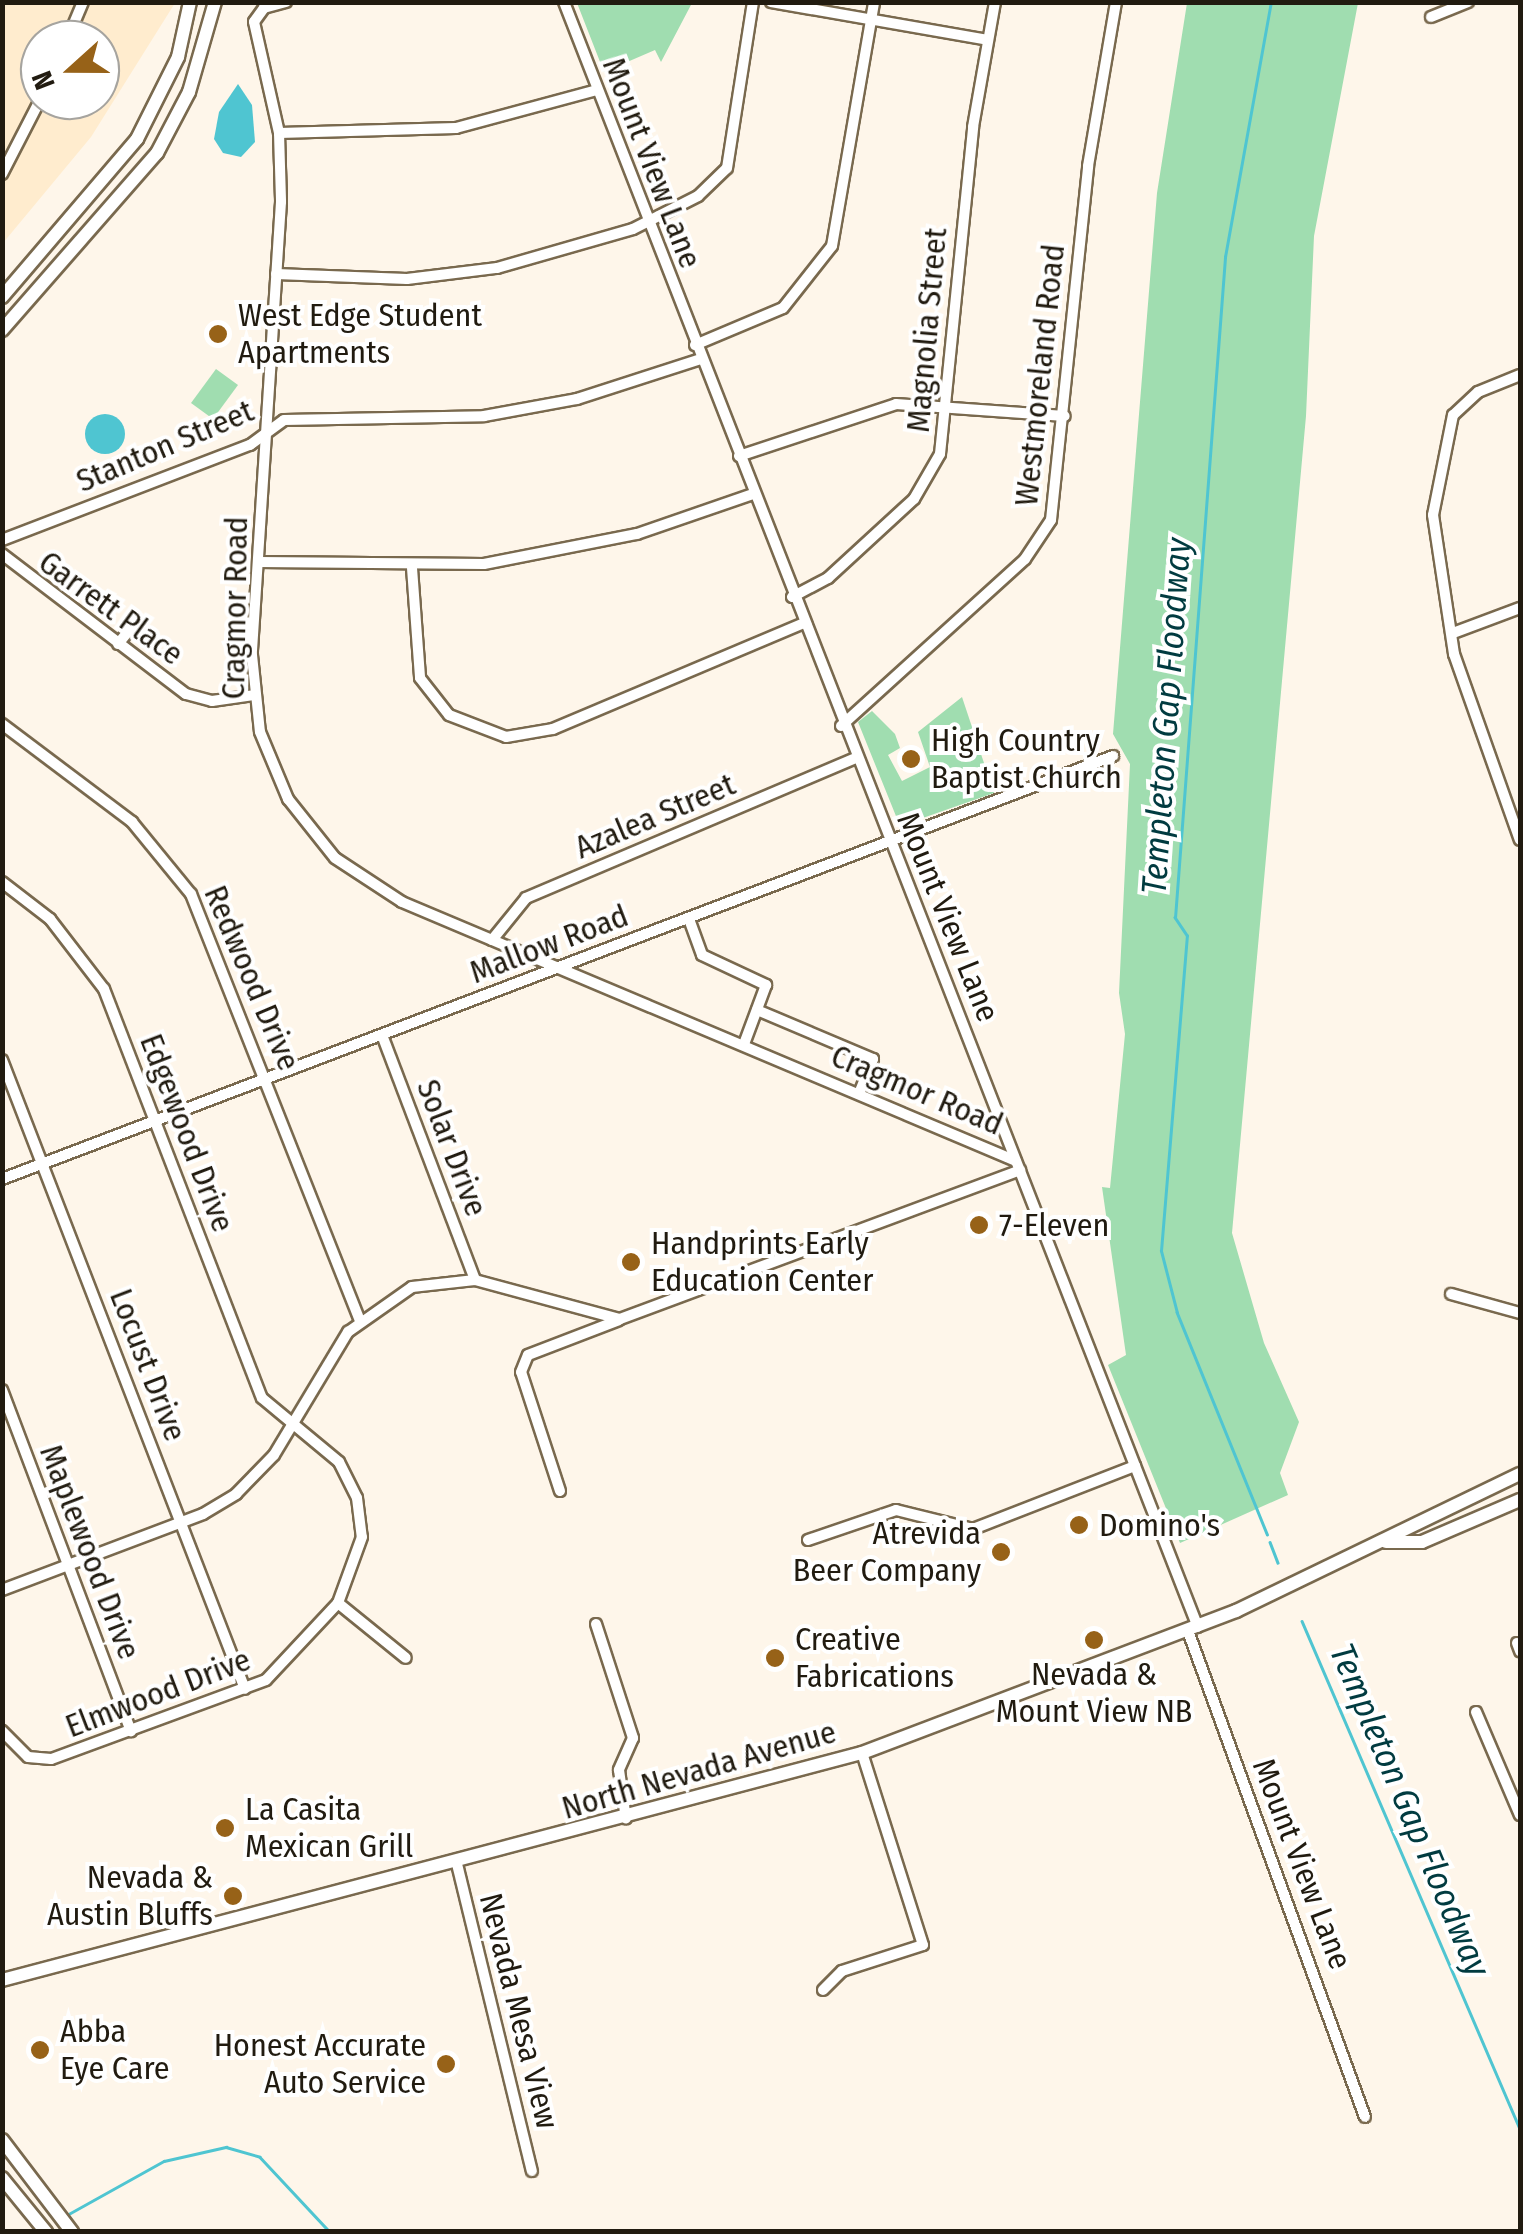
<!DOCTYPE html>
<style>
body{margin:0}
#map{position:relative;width:1523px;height:2234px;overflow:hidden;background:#fef6ea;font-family:"Fira Sans Condensed",sans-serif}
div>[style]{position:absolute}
.built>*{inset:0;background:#ffecce}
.green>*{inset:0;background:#a0ddb0}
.water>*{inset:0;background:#4fc5d1}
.round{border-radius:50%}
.stream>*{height:2.5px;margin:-1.25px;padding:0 1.25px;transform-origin:1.25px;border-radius:1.25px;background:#4fc5d1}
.roads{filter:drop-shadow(2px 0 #79694e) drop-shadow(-2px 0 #79694e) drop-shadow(0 2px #79694e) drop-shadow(0 -2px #79694e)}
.minor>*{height:10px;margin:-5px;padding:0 5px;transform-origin:5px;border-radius:5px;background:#fff}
.major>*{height:12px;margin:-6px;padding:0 6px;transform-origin:6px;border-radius:6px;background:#fff}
.dots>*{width:28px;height:28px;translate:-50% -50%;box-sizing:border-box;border:5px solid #fff;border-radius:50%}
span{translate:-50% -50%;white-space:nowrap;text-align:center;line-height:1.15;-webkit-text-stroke:8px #fff;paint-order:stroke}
.street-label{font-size:32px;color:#211b10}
.poi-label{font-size:32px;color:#211b10}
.left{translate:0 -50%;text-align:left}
.right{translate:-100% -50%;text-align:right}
.water-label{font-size:35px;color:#013b40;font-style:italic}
.frame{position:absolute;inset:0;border:5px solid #211b10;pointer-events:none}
.north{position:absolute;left:20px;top:20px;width:100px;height:100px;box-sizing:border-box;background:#fff;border:2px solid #a6a49f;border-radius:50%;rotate:249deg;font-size:28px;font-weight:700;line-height:40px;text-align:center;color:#211b10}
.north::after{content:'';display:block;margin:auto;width:35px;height:45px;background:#976218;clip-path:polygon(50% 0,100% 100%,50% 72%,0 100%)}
</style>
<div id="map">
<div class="built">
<i style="clip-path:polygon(evenodd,3px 3px,175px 3px,91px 137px,3px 243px,3px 3px,40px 40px,100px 40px,100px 100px,40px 100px,40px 40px)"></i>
</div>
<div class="green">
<i style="clip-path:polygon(577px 3px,692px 3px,661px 62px,655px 50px,604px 72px)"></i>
<i style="clip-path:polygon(1187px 3px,1358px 3px,1314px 236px,1306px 416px,1232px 1233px,1264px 1343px,1299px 1422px,1280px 1473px,1288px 1495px,1180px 1543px,1108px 1365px,1126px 1355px,1102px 1187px,1110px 1188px,1125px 1034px,1119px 993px,1130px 764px,1113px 734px,1157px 193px)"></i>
<i style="clip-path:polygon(216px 369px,238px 385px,213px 419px,191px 403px)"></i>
<i style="clip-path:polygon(962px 697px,994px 793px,900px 826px,858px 722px,872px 711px,895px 734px,900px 748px,888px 755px,902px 781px,930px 767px,918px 732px)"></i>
</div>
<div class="water">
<i style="clip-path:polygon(238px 84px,252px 105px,255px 142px,241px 157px,223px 153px,214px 139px,219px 112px)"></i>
<i class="round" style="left:85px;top:414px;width:40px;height:40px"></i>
</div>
<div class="stream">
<i style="left:1267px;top:1535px;width:240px;rotate:-112.1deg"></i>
<i style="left:1177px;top:1313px;width:64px;rotate:-104.5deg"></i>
<i style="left:1161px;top:1251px;width:316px;rotate:-85.3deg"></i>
<i style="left:1187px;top:936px;width:22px;rotate:-124deg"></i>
<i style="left:1175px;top:918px;width:663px;rotate:-85.67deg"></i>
<i style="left:1225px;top:257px;width:259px;rotate:-79.8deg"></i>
<i style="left:1270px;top:1542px;width:22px;rotate:69deg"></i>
<i style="left:1302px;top:1621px;width:553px;rotate:66.77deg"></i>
<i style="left:65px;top:2216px;width:113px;rotate:-29.1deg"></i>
<i style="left:164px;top:2161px;width:64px;rotate:-12.7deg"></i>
<i style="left:226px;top:2147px;width:35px;rotate:16deg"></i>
<i style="left:260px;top:2157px;width:103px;rotate:47deg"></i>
<i style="left:850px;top:2232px;width:66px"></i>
</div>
<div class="roads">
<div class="minor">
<i style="left:286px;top:2px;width:23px;rotate:165deg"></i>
<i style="left:264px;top:8px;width:17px;rotate:126deg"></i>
<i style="left:254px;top:22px;width:114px;rotate:77.3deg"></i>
<i style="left:279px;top:133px;width:69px;rotate:88.3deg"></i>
<i style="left:281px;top:202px;width:454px;rotate:93.7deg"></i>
<i style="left:252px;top:655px;width:77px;rotate:84.1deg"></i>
<i style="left:260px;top:732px;width:73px;rotate:67.3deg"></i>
<i style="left:288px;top:799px;width:75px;rotate:51.5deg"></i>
<i style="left:335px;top:858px;width:80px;rotate:33.3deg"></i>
<i style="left:402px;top:902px;width:666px;rotate:22.87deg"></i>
<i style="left:564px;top:2px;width:1744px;rotate:68.69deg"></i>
<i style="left:771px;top:2px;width:220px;rotate:9.9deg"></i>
<i style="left:1431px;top:17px;width:40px;rotate:-22deg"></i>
<i style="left:67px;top:40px;width:41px;rotate:-67.2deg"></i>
<i style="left:279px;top:133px;width:177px;rotate:-1.6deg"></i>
<i style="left:456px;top:128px;width:146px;rotate:-15.1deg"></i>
<i style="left:2px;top:174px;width:83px;rotate:-62.8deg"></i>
<i style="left:276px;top:274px;width:131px;rotate:2.2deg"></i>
<i style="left:407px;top:279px;width:91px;rotate:-7deg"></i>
<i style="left:497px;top:268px;width:141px;rotate:-16deg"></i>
<i style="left:633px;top:229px;width:73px;rotate:-26.9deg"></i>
<i style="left:698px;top:196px;width:40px;rotate:-44deg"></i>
<i style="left:727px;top:168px;width:168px;rotate:-81.1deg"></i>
<i style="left:695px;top:345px;width:95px;rotate:-22.8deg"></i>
<i style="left:783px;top:308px;width:79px;rotate:-51.7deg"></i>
<i style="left:832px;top:246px;width:248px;rotate:-80.2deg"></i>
<i style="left:1520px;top:375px;width:45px;rotate:158deg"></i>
<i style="left:1478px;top:392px;width:34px;rotate:137deg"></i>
<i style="left:1453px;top:415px;width:102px;rotate:101.3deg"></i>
<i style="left:1433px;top:515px;width:141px;rotate:81.4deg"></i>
<i style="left:1454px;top:654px;width:197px;rotate:70.5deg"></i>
<i style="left:739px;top:456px;width:165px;rotate:-18.3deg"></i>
<i style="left:896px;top:404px;width:169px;rotate:4.1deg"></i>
<i style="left:2px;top:540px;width:266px;rotate:-21deg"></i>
<i style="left:250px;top:445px;width:42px;rotate:-36.3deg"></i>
<i style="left:284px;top:420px;width:200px;rotate:-1.1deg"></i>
<i style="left:484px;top:416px;width:95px;rotate:-10.4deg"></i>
<i style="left:577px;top:399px;width:130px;rotate:-17.9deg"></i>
<i style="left:2px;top:554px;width:231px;rotate:37.3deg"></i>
<i style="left:186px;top:694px;width:27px;rotate:15deg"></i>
<i style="left:212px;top:701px;width:42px;rotate:-8.1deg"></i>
<i style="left:259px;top:562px;width:225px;rotate:0.5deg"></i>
<i style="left:484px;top:564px;width:156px;rotate:-11.1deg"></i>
<i style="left:637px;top:534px;width:123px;rotate:-19deg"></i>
<i style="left:412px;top:568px;width:110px;rotate:85.8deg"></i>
<i style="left:420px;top:678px;width:47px;rotate:51.9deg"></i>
<i style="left:449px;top:715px;width:61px;rotate:21.1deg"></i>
<i style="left:506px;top:737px;width:48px;rotate:-9.7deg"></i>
<i style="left:553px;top:729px;width:270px;rotate:-22.9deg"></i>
<i style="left:792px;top:597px;width:41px;rotate:-27.8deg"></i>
<i style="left:828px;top:578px;width:117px;rotate:-42.6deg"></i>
<i style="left:914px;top:499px;width:52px;rotate:-60deg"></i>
<i style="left:940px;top:454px;width:329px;rotate:-84.2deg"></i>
<i style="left:973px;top:127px;width:127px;rotate:-80deg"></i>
<i style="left:1453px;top:633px;width:72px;rotate:-20.5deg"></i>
<i style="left:118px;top:644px;width:28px;rotate:-51deg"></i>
<i style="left:2px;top:724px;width:163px;rotate:37deg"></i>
<i style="left:132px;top:822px;width:93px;rotate:50.7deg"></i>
<i style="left:191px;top:894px;width:458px;rotate:68.4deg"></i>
<i style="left:841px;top:726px;width:248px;rotate:-42.2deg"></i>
<i style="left:1025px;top:559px;width:47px;rotate:-56.3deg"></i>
<i style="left:1051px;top:520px;width:356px;rotate:-84deg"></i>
<i style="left:1088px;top:166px;width:166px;rotate:-80.3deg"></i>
<i style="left:2px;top:882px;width:61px;rotate:37.6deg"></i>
<i style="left:50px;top:919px;width:88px;rotate:52.4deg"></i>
<i style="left:104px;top:989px;width:438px;rotate:68.9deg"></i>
<i style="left:262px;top:1398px;width:100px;rotate:39.7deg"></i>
<i style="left:339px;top:1462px;width:40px;rotate:63.4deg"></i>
<i style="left:357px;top:1498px;width:39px;rotate:83deg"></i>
<i style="left:362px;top:1537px;width:70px;rotate:110deg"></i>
<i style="left:338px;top:1603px;width:105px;rotate:133.1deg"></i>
<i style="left:266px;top:1680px;width:229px;rotate:159.8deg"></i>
<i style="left:51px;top:1759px;width:23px;rotate:-175deg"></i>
<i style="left:28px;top:1757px;width:37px;rotate:-135deg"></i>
<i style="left:689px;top:919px;width:38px;rotate:70deg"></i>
<i style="left:702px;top:955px;width:71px;rotate:25.1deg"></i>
<i style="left:766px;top:985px;width:63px;rotate:110.4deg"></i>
<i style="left:492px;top:940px;width:54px;rotate:-51deg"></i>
<i style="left:526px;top:898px;width:356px;rotate:-23deg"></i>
<i style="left:757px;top:1010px;width:126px;rotate:22.9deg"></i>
<i style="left:873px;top:1059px;width:35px;rotate:112deg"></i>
<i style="left:382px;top:1035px;width:262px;rotate:69.2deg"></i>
<i style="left:2px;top:1060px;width:674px;rotate:68.88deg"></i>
<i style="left:2px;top:1179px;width:1189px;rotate:-20.84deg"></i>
<i style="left:1451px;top:1294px;width:72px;rotate:15.4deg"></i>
<i style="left:2px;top:1390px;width:365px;rotate:69.3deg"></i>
<i style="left:560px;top:1491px;width:125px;rotate:-108.1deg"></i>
<i style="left:521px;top:1372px;width:18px;rotate:-68deg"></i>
<i style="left:528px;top:1355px;width:97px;rotate:-21deg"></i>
<i style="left:808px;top:1540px;width:93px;rotate:-18.8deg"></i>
<i style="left:896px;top:1510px;width:79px;rotate:13.9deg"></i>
<i style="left:973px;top:1529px;width:174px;rotate:-21.3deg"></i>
<i style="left:2px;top:1590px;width:215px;rotate:-20.7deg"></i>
<i style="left:203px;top:1514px;width:39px;rotate:-31deg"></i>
<i style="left:236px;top:1494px;width:54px;rotate:-45.7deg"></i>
<i style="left:274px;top:1455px;width:144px;rotate:-59deg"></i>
<i style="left:348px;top:1332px;width:78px;rotate:-35.1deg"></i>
<i style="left:412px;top:1287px;width:63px;rotate:-6.3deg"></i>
<i style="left:475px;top:1280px;width:150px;rotate:15.1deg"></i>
<i style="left:620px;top:1319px;width:427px;rotate:-20.4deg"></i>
<i style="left:338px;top:1603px;width:87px;rotate:39deg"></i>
<i style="left:596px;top:1624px;width:120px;rotate:72deg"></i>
<i style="left:633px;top:1738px;width:35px;rotate:114deg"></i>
<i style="left:619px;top:1770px;width:49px;rotate:81.9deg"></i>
<i style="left:1188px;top:1631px;width:517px;rotate:69.99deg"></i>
<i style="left:1517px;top:1643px;width:9px;rotate:69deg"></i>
<i style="left:1476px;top:1712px;width:112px;rotate:66.9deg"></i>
<i style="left:457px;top:1864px;width:316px;rotate:76.3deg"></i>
<i style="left:823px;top:1990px;width:27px;rotate:-45deg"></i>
<i style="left:842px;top:1971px;width:85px;rotate:-17.8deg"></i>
<i style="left:923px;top:1945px;width:201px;rotate:-107.6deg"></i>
</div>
<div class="major">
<i style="left:2px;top:297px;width:208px;rotate:-49.5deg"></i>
<i style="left:137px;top:139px;width:92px;rotate:-63.4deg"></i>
<i style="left:178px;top:57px;width:56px;rotate:-77.7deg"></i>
<i style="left:2px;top:330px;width:235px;rotate:-48.8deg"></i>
<i style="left:157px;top:153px;width:69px;rotate:-62.3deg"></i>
<i style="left:189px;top:92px;width:94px;rotate:-73.9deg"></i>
<i style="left:1386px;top:1542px;width:36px"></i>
<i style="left:1422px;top:1542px;width:107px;rotate:-23.2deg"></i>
<i style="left:2px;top:1980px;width:889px;rotate:-14.79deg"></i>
<i style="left:862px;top:1753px;width:400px;rotate:-20.8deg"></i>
<i style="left:1236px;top:1611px;width:315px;rotate:-25.8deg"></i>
<i style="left:2px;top:2140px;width:116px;rotate:52.7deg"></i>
<i style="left:2px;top:2178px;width:70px;rotate:50.8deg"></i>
</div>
</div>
<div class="dots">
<i style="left:218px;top:334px;background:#976218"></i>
<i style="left:911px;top:759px;background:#976218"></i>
<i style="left:979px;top:1225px;background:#976218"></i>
<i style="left:631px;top:1262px;background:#976218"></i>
<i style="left:1079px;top:1525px;background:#976218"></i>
<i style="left:1001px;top:1552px;background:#976218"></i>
<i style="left:1094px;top:1640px;background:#976218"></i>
<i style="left:775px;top:1658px;background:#976218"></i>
<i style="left:225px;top:1828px;background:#976218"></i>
<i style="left:233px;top:1896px;background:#976218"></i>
<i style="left:40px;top:2050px;background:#976218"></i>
<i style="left:446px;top:2064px;background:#976218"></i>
</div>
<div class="street-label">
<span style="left:652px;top:163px;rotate:69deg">Mount View Lane</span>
<span style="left:927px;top:330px;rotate:-85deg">Magnolia Street</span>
<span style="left:1040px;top:375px;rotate:-84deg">Westmoreland Road</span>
<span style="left:165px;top:446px;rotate:-23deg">Stanton Street</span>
<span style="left:111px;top:608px;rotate:36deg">Garrett Place</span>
<span style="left:235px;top:608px;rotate:-89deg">Cragmor Road</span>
<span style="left:655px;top:816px;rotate:-23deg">Azalea Street</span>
<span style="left:948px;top:917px;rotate:68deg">Mount View Lane</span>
<span style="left:549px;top:944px;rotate:-21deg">Mallow Road</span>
<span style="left:252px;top:978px;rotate:67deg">Redwood Drive</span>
<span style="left:917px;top:1090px;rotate:23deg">Cragmor Road</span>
<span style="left:187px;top:1133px;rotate:69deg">Edgewood Drive</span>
<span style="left:452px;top:1148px;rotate:69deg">Solar Drive</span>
<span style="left:148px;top:1365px;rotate:69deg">Locust Drive</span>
<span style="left:90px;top:1552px;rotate:69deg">Maplewood Drive</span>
<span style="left:158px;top:1693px;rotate:-21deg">Elmwood Drive</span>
<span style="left:699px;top:1770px;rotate:-16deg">North Nevada Avenue</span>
<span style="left:1302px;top:1864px;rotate:69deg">Mount View Lane</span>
<span style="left:519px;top:2011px;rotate:76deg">Nevada Mesa View</span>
</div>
<div class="poi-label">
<span class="left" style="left:238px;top:334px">West Edge Student<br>Apartments</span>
<span class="left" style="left:931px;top:759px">High Country<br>Baptist Church</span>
<span class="left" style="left:999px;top:1225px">7-Eleven</span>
<span class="left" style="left:651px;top:1262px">Handprints Early<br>Education Center</span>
<span class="left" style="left:1099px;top:1525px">Domino's</span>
<span class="right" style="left:981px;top:1552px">Atrevida<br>Beer Company</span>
<span class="left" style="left:795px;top:1658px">Creative<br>Fabrications</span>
<span style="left:1094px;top:1693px">Nevada &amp;<br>Mount View NB</span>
<span class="left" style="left:245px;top:1828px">La Casita<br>Mexican Grill</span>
<span class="right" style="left:213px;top:1896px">Nevada &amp;<br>Austin Bluffs</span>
<span class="left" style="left:60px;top:2050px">Abba<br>Eye Care</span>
<span class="right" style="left:426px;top:2064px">Honest Accurate<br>Auto Service</span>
</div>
<div class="water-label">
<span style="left:1166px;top:716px;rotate:-86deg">Templeton Gap Floodway</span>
<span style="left:1410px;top:1810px;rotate:67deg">Templeton Gap Floodway</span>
</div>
<div class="frame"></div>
<div class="north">N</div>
</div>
